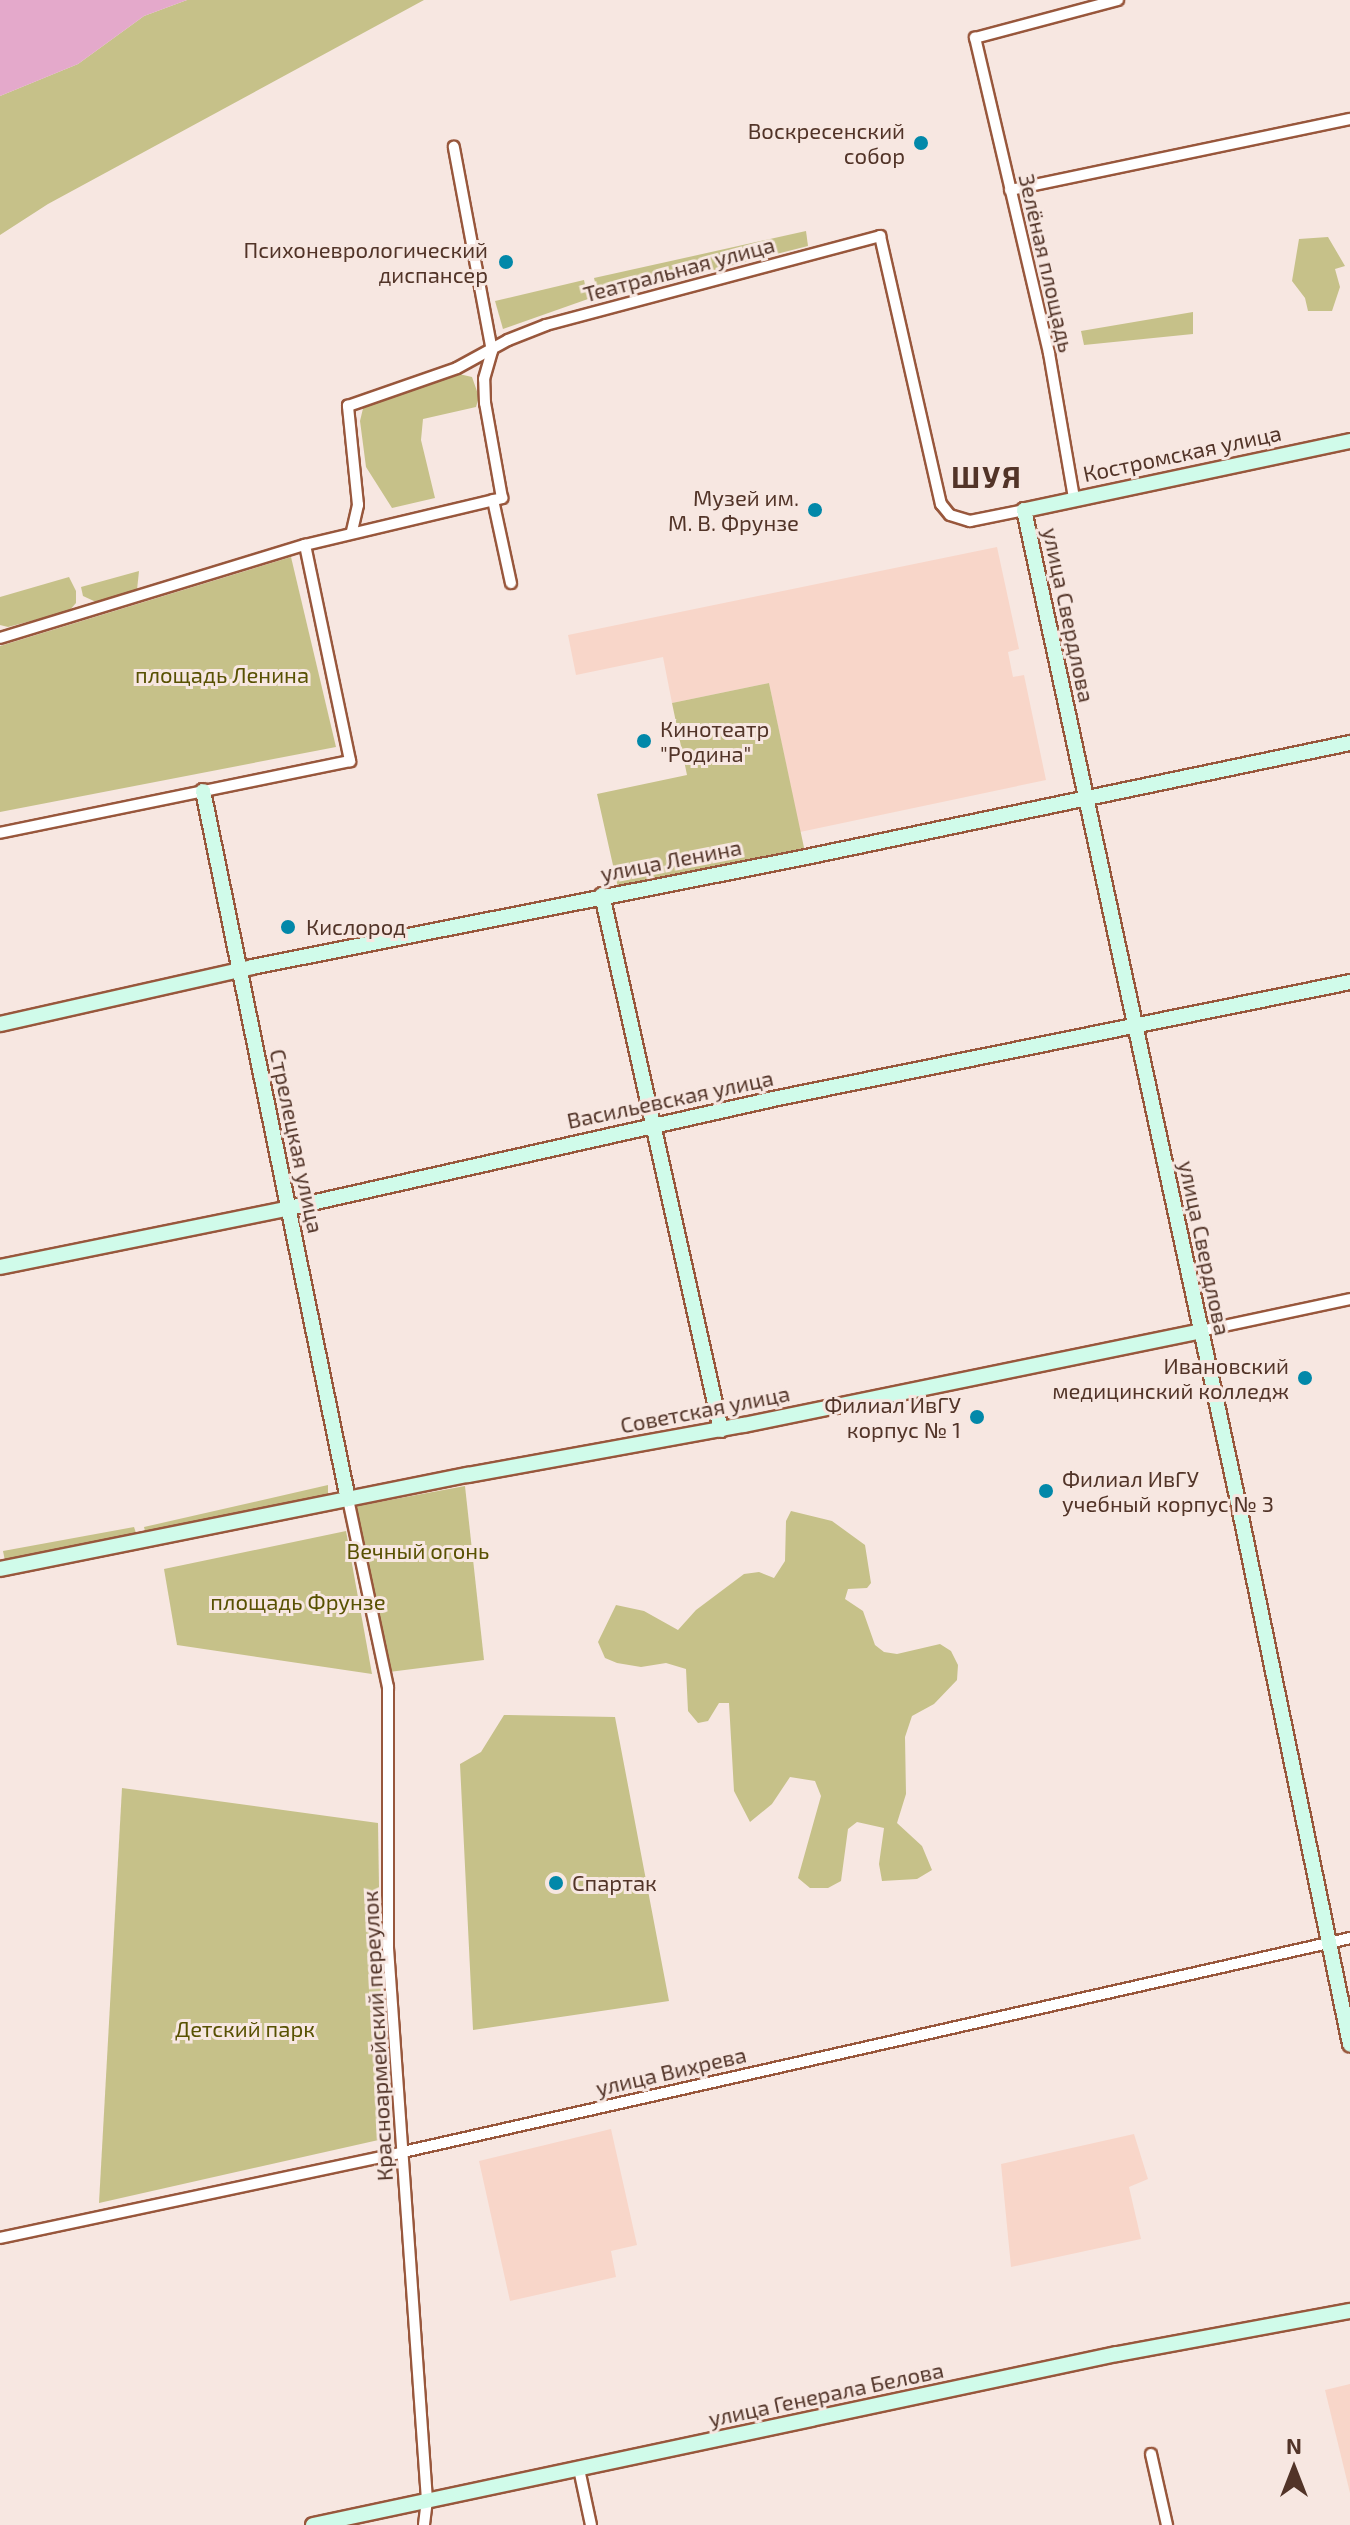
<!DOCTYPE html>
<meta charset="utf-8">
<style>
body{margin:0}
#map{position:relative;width:1350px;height:2525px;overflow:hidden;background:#f7e7e1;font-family:"Exo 2",sans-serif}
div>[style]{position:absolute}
.built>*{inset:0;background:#f8d6c9}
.green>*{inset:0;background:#c6c189}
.water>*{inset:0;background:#e4a9cb}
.roads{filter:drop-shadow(2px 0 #98573c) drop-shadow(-2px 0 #98573c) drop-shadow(0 2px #98573c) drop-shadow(0 -2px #98573c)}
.street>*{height:10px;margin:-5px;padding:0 5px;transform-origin:5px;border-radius:5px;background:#fff}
.secondary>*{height:14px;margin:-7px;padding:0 7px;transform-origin:7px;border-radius:7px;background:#d0fbea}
.dots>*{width:22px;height:22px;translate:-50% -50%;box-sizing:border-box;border:4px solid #f7e7e1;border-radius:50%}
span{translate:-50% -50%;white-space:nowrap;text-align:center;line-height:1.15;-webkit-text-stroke:6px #f7e7e1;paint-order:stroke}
.poi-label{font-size:22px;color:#523428}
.right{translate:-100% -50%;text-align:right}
.left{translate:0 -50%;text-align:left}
.street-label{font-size:22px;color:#523428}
.park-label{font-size:22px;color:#585102}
.district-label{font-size:30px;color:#523428;font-weight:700;letter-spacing:2px}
.north{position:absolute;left:1254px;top:2429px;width:80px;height:80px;-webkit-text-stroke:6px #f7e7e1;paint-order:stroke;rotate:0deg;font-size:22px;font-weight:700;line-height:32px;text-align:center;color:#523428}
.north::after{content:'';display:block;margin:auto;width:28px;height:36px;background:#523428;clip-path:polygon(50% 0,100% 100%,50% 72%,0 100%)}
</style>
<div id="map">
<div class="built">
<i style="clip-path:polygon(997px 547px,1019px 649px,1008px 652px,1013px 677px,1024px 675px,1046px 780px,800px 832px,769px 683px,672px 703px,663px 657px,576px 675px,568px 635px)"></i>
<i style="clip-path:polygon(611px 2129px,637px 2245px,611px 2251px,616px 2277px,510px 2301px,479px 2161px)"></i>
<i style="clip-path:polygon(1134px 2134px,1148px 2179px,1129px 2187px,1141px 2239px,1011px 2267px,1001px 2164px)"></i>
<i style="clip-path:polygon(1350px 2384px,1350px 2493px,1325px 2390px)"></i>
</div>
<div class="green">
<i style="clip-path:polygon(187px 0,424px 0,48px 204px,0 235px,0 96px,78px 64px,144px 16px)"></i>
<i style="clip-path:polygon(806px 231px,808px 246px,599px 299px,594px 278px)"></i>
<i style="clip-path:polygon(1328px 237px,1345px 266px,1335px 269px,1340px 287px,1332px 311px,1308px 311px,1305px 298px,1292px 281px,1299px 239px)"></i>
<i style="clip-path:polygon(584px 280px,588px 299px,503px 329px,495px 301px)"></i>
<i style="clip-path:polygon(1193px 312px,1193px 334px,1084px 345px,1081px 331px)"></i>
<i style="clip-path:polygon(459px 374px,472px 377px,479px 397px,476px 407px,423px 419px,421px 440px,435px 498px,392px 508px,366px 467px,360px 421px,365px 400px)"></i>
<i style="clip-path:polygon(291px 557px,336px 747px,0 812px,0 646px)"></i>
<i style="clip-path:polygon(139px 571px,137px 590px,96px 602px,83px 596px,81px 587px)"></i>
<i style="clip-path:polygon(69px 577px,76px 591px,76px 603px,69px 611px,8px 627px,0 625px,0 597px)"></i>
<i style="clip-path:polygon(769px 683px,806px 857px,619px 892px,597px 794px,687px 775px,672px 703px)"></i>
<i style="clip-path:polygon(328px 1485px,328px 1497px,146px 1535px,144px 1527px)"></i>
<i style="clip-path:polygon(465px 1486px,484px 1660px,389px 1672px,352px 1507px)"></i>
<i style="clip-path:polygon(791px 1511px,832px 1521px,865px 1545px,871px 1583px,867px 1588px,848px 1589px,845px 1599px,863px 1611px,875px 1645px,884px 1652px,897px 1654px,940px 1644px,951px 1651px,958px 1665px,957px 1680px,934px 1704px,912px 1716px,905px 1737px,906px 1794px,897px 1823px,922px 1846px,932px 1870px,917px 1879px,882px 1881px,879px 1864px,884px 1828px,857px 1822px,848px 1829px,841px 1881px,828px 1888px,810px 1888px,798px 1878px,821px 1796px,815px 1781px,790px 1777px,772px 1804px,750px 1822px,734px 1791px,729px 1703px,719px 1703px,708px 1721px,698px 1723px,688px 1711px,686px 1669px,666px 1663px,641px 1667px,617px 1663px,605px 1658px,598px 1642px,616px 1605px,644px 1611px,678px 1630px,696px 1610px,744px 1574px,759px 1572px,774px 1578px,785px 1561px,786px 1521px)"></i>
<i style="clip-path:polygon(134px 1527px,137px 1536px,5px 1561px,3px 1551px)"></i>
<i style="clip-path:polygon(346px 1531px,372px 1674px,177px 1645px,164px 1569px)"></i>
<i style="clip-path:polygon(504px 1715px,615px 1717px,669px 2001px,473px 2030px,460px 1764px,481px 1752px)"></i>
<i style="clip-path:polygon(122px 1788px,378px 1823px,383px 2139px,99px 2203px)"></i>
</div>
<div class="water">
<i style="clip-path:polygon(0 0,187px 0,144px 16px,78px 64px,0 96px)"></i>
</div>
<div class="roads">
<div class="street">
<i style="left:1010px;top:190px;width:347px;rotate:-11.8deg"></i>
<i style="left:1074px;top:498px;width:147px;rotate:-99.8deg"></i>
<i style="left:1049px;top:353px;width:324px;rotate:-103.2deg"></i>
<i style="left:975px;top:38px;width:148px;rotate:-14.9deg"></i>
<i style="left:493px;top:500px;width:85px;rotate:77.8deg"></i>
<i style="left:352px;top:531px;width:27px;rotate:-77deg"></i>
<i style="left:358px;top:505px;width:100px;rotate:-95.8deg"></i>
<i style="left:348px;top:406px;width:115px;rotate:-19.2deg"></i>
<i style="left:457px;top:368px;width:58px;rotate:-28.8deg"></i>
<i style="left:508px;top:340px;width:41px;rotate:-21.5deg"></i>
<i style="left:546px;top:325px;width:346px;rotate:-14.9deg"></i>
<i style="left:880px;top:236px;width:275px;rotate:77.2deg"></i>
<i style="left:941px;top:504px;width:14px;rotate:51deg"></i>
<i style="left:950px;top:515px;width:21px;rotate:17deg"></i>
<i style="left:970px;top:521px;width:55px;rotate:-11.5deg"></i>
<i style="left:305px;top:545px;width:203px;rotate:-13.4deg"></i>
<i style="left:502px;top:498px;width:97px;rotate:-100.1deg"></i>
<i style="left:485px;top:403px;width:24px;rotate:-92deg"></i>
<i style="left:484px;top:379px;width:29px;rotate:-74deg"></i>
<i style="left:492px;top:351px;width:208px;rotate:-100.6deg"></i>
<i style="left:0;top:638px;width:319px;rotate:-17deg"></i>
<i style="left:305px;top:545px;width:221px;rotate:78.2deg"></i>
<i style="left:350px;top:761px;width:357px;rotate:168.4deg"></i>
<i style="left:1200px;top:1331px;width:153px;rotate:-12deg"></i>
<i style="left:348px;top:1499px;width:192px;rotate:78deg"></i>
<i style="left:388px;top:1687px;width:261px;rotate:90deg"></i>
<i style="left:388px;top:1948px;width:553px;rotate:85.96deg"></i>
<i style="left:427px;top:2500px;width:25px;rotate:97deg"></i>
<i style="left:0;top:2238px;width:412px;rotate:-12deg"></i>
<i style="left:403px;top:2152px;width:971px;rotate:-12.73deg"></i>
<i style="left:1151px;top:2454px;width:73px;rotate:77.3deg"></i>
<i style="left:579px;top:2469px;width:57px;rotate:77.9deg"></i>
</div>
<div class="secondary">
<i style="left:1350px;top:441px;width:333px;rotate:168deg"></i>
<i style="left:1024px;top:510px;width:1010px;rotate:77.82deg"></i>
<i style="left:1237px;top:1497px;width:559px;rotate:78.33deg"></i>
<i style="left:203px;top:791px;width:723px;rotate:78.43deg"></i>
<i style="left:602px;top:895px;width:548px;rotate:77.46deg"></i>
<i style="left:0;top:1024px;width:258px;rotate:-12.7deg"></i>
<i style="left:252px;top:967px;width:565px;rotate:-11.23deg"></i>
<i style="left:806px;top:857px;width:556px;rotate:-11.84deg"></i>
<i style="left:0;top:1267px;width:295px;rotate:-11.5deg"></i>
<i style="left:289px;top:1208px;width:501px;rotate:-12.68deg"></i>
<i style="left:778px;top:1098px;width:584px;rotate:-11.46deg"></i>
<i style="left:0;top:1569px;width:477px;rotate:-11.4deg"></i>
<i style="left:468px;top:1475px;width:280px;rotate:-10.3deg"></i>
<i style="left:744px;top:1425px;width:466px;rotate:-11.6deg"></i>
<i style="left:313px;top:2525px;width:822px;rotate:-12.01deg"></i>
<i style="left:1117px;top:2354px;width:237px;rotate:-10.5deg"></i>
</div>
</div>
<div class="dots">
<i style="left:921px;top:143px;background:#0288a9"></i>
<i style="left:506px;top:262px;background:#0288a9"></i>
<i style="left:815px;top:510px;background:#0288a9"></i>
<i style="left:644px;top:741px;background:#0288a9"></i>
<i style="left:288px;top:927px;background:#0288a9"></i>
<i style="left:1305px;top:1378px;background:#0288a9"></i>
<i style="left:977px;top:1417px;background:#0288a9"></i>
<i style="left:1046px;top:1491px;background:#0288a9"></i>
<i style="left:556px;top:1883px;background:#0288a9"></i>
</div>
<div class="poi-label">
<span class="right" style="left:905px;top:143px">Воскресенский<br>собор</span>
<span class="right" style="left:488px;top:262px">Психоневрологический<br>диспансер</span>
<span class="right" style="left:799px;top:510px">Музей им.<br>М. В. Фрунзе</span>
<span class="left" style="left:660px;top:741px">Кинотеатр<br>"Родина"</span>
<span class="left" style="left:306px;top:927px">Кислород</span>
<span class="right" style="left:1289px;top:1378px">Ивановский<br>медицинский колледж</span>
<span class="right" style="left:961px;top:1417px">Филиал ИвГУ<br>корпус № 1</span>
<span class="left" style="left:1062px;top:1491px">Филиал ИвГУ<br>учебный корпус № 3</span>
<span class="left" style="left:572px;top:1883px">Спартак</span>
</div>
<div class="street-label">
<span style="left:1047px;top:263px;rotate:77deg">Зелёная площадь</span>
<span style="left:679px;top:269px;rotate:-15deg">Театральная улица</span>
<span style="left:1182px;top:453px;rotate:-12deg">Костромская улица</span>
<span style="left:1069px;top:615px;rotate:78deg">улица Свердлова</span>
<span style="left:671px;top:860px;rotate:-11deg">улица Ленина</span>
<span style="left:670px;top:1099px;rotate:-12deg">Васильевская улица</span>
<span style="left:297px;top:1141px;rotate:78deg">Стрелецкая улица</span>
<span style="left:1205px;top:1248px;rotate:78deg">улица Свердлова</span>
<span style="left:705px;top:1409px;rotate:-11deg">Советская улица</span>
<span style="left:377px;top:2036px;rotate:-93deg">Красноармейский переулок</span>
<span style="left:671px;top:2071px;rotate:-13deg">улица Вихрева</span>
<span style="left:826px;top:2394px;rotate:-12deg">улица Генерала Белова</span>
</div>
<div class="park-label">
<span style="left:222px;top:675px">площадь Ленина</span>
<span style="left:418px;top:1551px">Вечный огонь</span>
<span style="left:298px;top:1602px">площадь Фрунзе</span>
<span style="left:245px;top:2029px">Детский парк</span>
</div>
<div class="district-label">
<span style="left:987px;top:476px">ШУЯ</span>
</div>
<div class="north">N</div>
</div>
